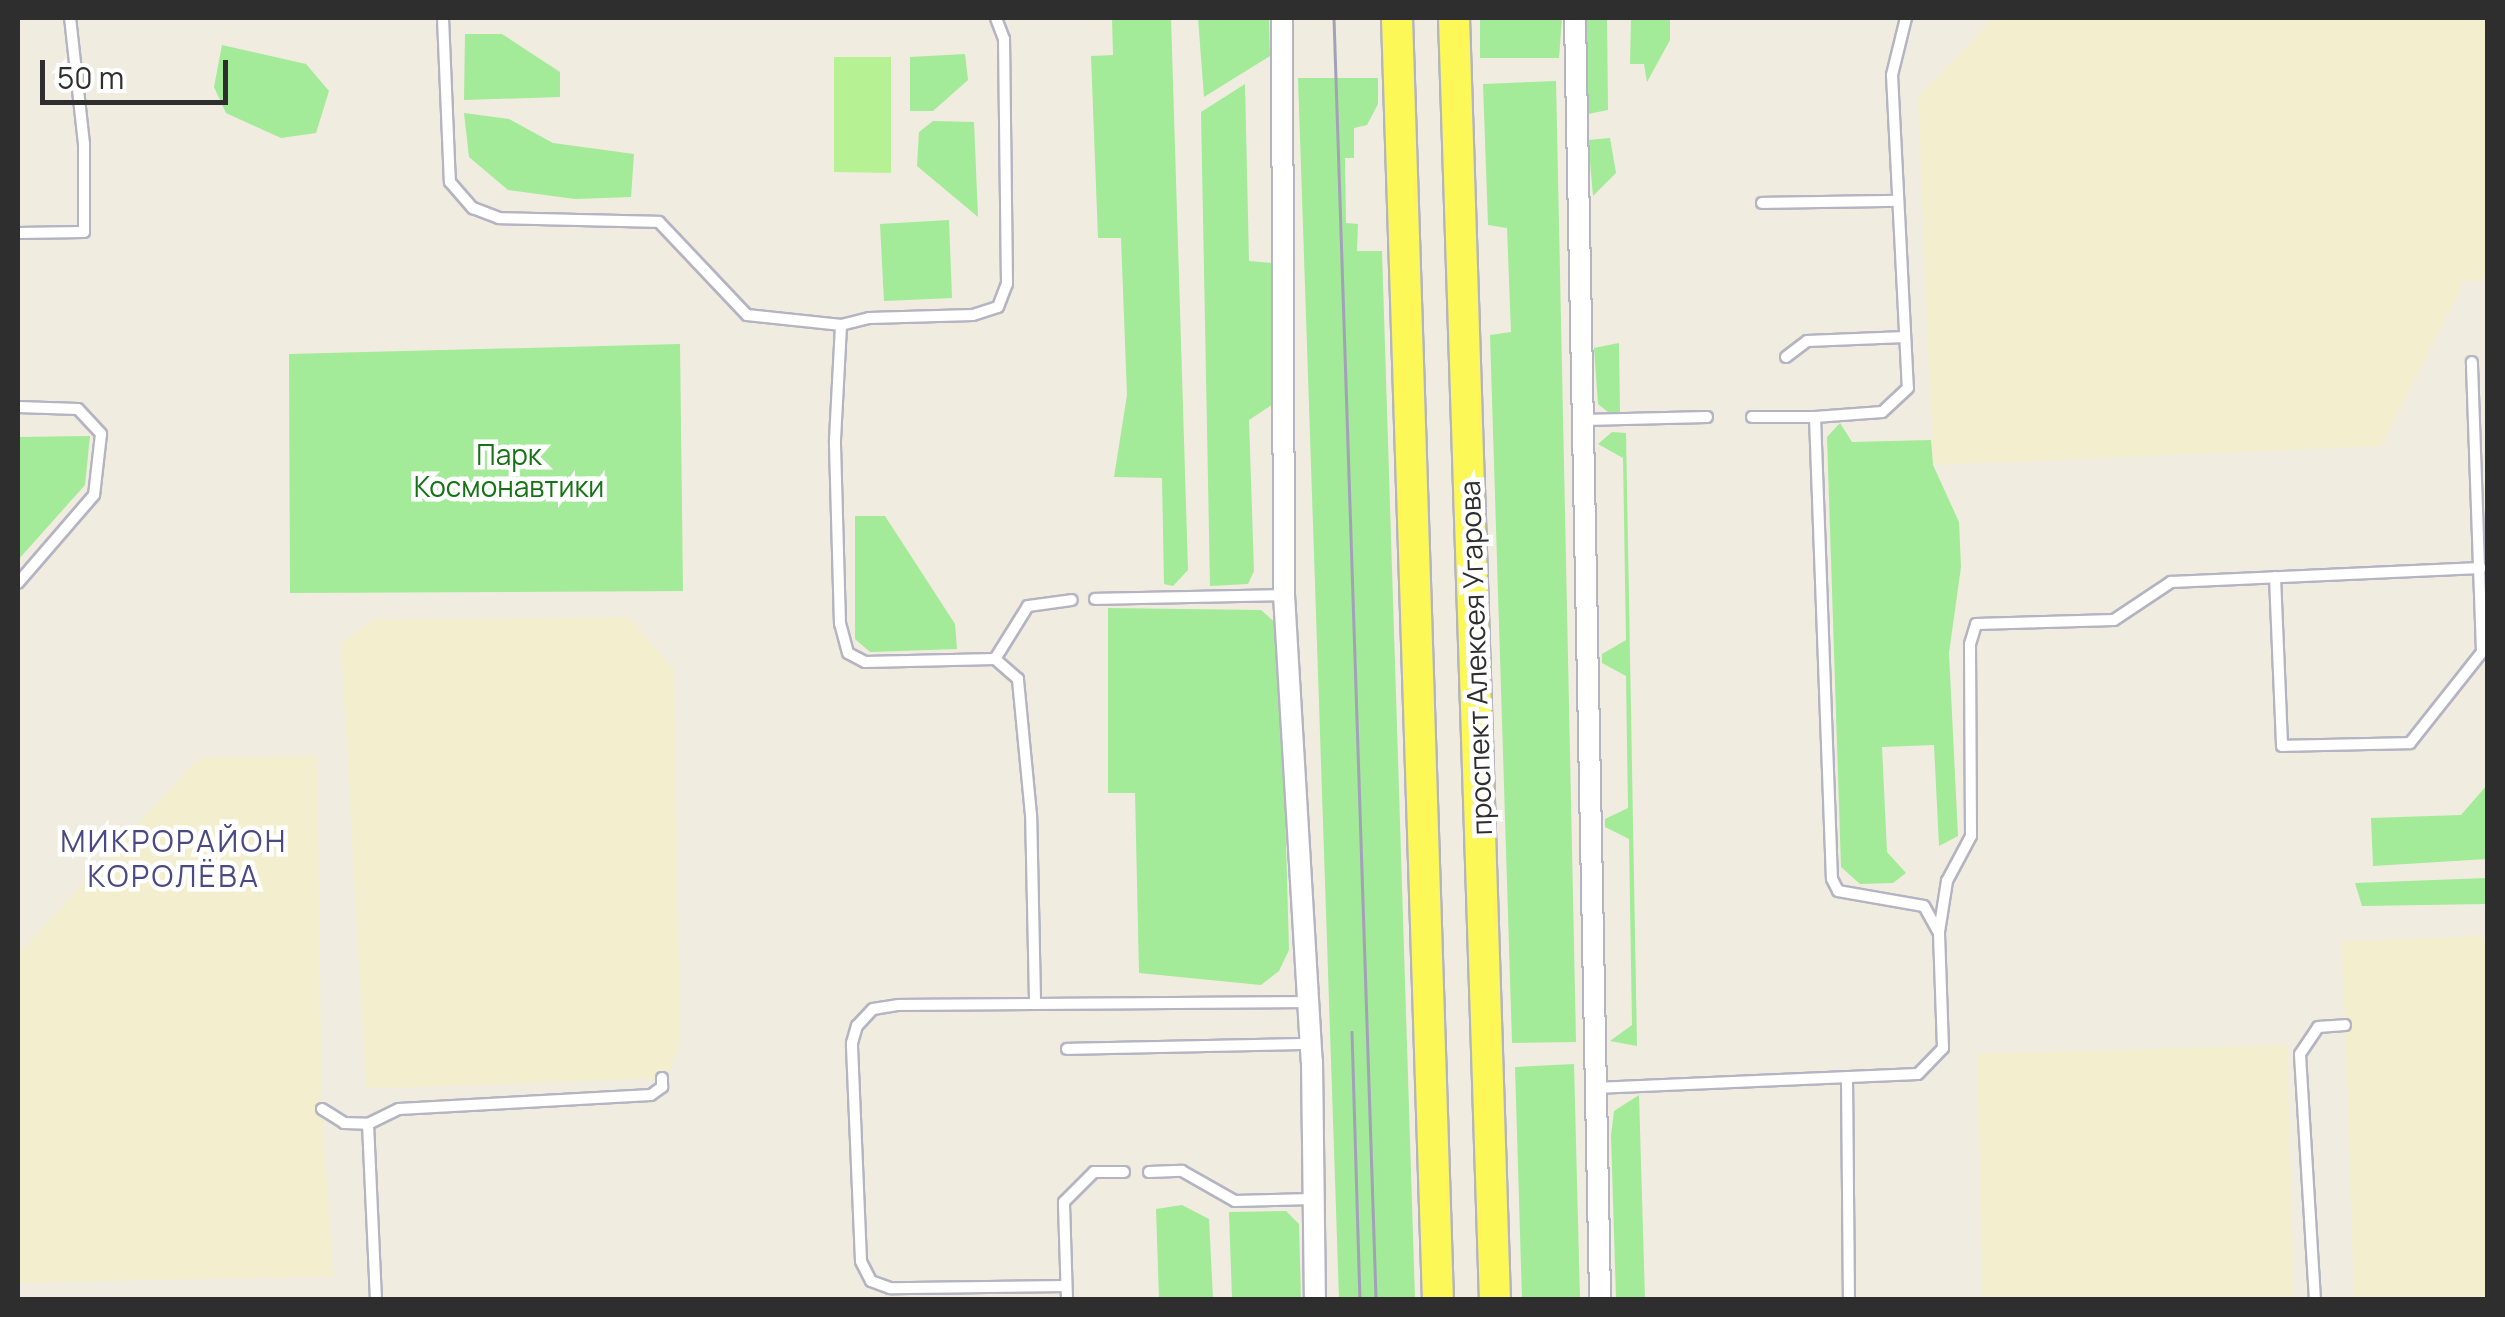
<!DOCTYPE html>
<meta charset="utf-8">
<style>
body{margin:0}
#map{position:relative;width:2505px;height:1317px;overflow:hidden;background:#f0ece0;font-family:Manrope,sans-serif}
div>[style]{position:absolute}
.education>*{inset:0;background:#f2eece}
.green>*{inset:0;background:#a3ea99}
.pitch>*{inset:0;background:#b6f294}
.roads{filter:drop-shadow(2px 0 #b4b4c2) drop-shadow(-2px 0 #b4b4c2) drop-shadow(0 2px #b4b4c2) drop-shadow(0 -2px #b4b4c2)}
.service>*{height:10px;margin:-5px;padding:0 5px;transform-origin:5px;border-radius:5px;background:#fff}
.minor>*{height:20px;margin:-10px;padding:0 10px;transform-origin:10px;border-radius:10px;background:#fff}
.primary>*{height:30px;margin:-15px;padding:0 15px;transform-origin:15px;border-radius:15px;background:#fcf858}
.tram>*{height:2.5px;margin:-1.25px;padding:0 1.25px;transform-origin:1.25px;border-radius:1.25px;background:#a3a1b9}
span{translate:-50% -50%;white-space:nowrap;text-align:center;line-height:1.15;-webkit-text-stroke:9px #fff;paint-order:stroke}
.park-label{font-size:28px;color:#157315}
.street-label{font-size:28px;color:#2e2e2e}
.neighbourhood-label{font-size:30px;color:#4b4983;letter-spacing:2.5px}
.frame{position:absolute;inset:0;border:20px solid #2e2e2e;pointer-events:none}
.scale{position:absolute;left:40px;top:60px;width:188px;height:45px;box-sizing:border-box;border:5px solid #2e2e2e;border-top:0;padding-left:12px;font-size:30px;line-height:35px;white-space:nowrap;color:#2e2e2e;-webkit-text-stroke:8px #fff;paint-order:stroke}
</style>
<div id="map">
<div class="education">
<i style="clip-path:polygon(1994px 18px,2487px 18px,2487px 279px,2464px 282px,2381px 446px,1933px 465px,1918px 97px)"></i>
<i style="clip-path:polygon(629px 617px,674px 670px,680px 1038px,671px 1069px,662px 1078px,366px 1089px,341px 643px,373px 620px)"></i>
<i style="clip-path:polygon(317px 756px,322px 1109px,333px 1276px,18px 1283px,18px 954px,199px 758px)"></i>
<i style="clip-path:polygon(2487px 936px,2487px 1299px,2354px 1299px,2342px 941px)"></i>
<i style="clip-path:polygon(2287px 1045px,2294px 1299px,1982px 1299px,1977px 1054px)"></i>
</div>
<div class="green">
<i style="clip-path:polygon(1112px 18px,1171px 18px,1188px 570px,1173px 586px,1164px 584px,1162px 478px,1114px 477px,1127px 395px,1121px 238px,1098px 238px,1091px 56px,1113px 55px)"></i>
<i style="clip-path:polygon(1198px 18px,1269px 18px,1270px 56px,1204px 97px)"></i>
<i style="clip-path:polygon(1480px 18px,1562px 18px,1559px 58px,1480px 58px)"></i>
<i style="clip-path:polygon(1586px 18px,1607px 18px,1608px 110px,1588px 114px)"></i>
<i style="clip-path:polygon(1631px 18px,1670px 18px,1670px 40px,1647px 82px,1644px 64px,1630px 64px)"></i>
<i style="clip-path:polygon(465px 34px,502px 34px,560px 72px,560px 97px,464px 100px)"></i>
<i style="clip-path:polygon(222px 45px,306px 64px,329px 91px,316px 133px,281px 138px,226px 113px,214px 87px)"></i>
<i style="clip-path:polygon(965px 54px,968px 80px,933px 111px,910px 111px,910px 57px)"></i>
<i style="clip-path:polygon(1298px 78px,1378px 78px,1378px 104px,1367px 125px,1354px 128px,1354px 158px,1345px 158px,1346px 223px,1358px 224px,1357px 251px,1382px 251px,1415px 1299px,1339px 1299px)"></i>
<i style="clip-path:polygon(1556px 81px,1576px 1042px,1512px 1043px,1490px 335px,1511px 332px,1507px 228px,1488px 225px,1483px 84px)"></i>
<i style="clip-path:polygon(1245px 84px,1249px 261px,1273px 263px,1279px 400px,1249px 420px,1254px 571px,1248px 584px,1210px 586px,1201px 112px)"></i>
<i style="clip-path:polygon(464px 113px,509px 119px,553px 143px,634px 154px,631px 197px,575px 199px,508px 190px,469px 157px)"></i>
<i style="clip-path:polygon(933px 121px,974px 122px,978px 217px,917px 166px,919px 132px)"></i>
<i style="clip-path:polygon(1610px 138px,1616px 173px,1593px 196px,1588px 140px)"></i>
<i style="clip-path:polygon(949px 220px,952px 298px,884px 301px,880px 224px)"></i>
<i style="clip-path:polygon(1619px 343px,1620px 412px,1608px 412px,1598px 404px,1594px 348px)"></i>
<i style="clip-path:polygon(680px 344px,683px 591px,290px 593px,289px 354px)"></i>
<i style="clip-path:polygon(1840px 423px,1852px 442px,1931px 440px,1933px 465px,1959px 522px,1961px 567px,1949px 653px,1958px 836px,1939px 846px,1934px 745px,1882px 747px,1887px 852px,1906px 873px,1893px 883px,1860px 884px,1841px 867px,1827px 437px)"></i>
<i style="clip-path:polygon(1612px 432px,1626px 433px,1637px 1046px,1610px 1041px,1632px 1025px,1629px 839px,1605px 827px,1605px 819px,1628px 808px,1626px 676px,1602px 663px,1602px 654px,1626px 640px,1623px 458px,1598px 444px)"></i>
<i style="clip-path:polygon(90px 436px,85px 485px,18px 560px,18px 437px)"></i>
<i style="clip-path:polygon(855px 516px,885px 516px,955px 624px,957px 649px,870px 652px,855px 639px)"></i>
<i style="clip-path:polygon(1108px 608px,1261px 610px,1280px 627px,1289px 950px,1279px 971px,1261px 985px,1139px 973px,1135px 793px,1108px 793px)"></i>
<i style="clip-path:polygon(2487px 785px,2487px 859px,2373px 866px,2371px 818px,2461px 815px)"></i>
<i style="clip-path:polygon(2487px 878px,2487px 904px,2362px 906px,2355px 883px)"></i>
<i style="clip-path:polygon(1574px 1064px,1580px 1299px,1522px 1299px,1515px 1067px)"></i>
<i style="clip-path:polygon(1639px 1095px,1645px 1299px,1616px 1299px,1611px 1135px,1614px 1111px)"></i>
<i style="clip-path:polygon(1182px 1205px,1209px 1219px,1213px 1299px,1159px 1299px,1156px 1209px)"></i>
<i style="clip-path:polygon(1286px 1211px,1299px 1224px,1301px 1299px,1232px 1299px,1229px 1212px)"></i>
</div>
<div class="pitch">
<i style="clip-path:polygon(834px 57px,891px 57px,891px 173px,834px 172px)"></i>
</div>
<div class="roads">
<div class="service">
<i style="left:443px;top:18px;width:164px;rotate:87.6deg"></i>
<i style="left:450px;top:182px;width:35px;rotate:49deg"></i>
<i style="left:473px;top:208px;width:28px;rotate:21deg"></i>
<i style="left:499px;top:218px;width:160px;rotate:1.4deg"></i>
<i style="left:659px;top:222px;width:128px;rotate:46.6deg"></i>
<i style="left:747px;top:315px;width:95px;rotate:6.1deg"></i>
<i style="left:1906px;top:18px;width:59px;rotate:103.8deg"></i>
<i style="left:1892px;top:75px;width:313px;rotate:87.1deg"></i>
<i style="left:1908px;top:388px;width:35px;rotate:137deg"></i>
<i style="left:1882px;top:412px;width:67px;rotate:175.7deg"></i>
<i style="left:1815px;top:417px;width:462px;rotate:87.9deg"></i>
<i style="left:1832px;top:879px;width:13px;rotate:63deg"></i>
<i style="left:1838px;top:891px;width:87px;rotate:9.9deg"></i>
<i style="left:1924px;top:906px;width:29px;rotate:61deg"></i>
<i style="left:1762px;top:203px;width:134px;rotate:-0.9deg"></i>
<i style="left:18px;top:233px;width:66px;rotate:-0.9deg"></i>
<i style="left:84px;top:232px;width:88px;rotate:-90deg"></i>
<i style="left:84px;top:144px;width:127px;rotate:-96.3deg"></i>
<i style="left:1786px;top:357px;width:26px;rotate:-37deg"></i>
<i style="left:1807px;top:341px;width:98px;rotate:-2.3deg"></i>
<i style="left:18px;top:407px;width:60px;rotate:1.9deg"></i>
<i style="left:78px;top:409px;width:34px;rotate:47deg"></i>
<i style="left:101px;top:434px;width:61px;rotate:96.5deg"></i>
<i style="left:94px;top:495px;width:116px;rotate:130.8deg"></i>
<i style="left:1752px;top:417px;width:63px"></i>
<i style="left:1584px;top:420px;width:123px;rotate:-1.4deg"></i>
<i style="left:2275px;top:577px;width:169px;rotate:87.6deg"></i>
<i style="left:2282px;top:746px;width:128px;rotate:-1.3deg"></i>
<i style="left:2410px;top:743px;width:116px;rotate:-51.6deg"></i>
<i style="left:2482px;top:652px;width:290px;rotate:-92deg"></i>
<i style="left:1095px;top:599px;width:189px;rotate:-1.2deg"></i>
<i style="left:995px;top:659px;width:130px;rotate:178.7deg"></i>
<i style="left:865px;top:662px;width:19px;rotate:-152deg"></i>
<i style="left:848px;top:653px;width:30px;rotate:-105deg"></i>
<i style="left:840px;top:624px;width:184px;rotate:-91.6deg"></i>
<i style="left:835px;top:440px;width:115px;rotate:-87deg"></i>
<i style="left:841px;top:325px;width:29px;rotate:-14deg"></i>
<i style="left:869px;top:318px;width:104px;rotate:-1.7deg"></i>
<i style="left:973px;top:315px;width:26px;rotate:-18deg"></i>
<i style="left:998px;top:307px;width:25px;rotate:-69deg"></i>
<i style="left:1007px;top:284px;width:245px;rotate:-90.7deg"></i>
<i style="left:1004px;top:39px;width:22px;rotate:-111deg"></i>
<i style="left:1035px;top:1000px;width:185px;rotate:-91.2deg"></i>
<i style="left:1031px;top:815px;width:137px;rotate:-95.5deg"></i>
<i style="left:1018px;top:679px;width:30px;rotate:-139deg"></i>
<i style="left:995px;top:659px;width:62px;rotate:-58.1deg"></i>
<i style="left:1028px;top:606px;width:44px;rotate:-7.8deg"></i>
<i style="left:1067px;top:1049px;width:243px;rotate:-1.2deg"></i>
<i style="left:1847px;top:1077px;width:223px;rotate:89.5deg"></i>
<i style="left:1595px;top:1088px;width:323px;rotate:-2.5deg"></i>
<i style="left:1918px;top:1074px;width:36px;rotate:-46deg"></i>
<i style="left:1943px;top:1048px;width:116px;rotate:-92deg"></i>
<i style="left:1939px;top:932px;width:52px;rotate:-81.1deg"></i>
<i style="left:1947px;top:881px;width:51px;rotate:-61.9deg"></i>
<i style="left:1971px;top:836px;width:192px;rotate:-90.3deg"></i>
<i style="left:1970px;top:644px;width:21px;rotate:-73deg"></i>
<i style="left:1976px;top:624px;width:138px;rotate:-1.7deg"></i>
<i style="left:2114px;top:620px;width:69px;rotate:-33.7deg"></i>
<i style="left:2171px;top:582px;width:310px;rotate:-2.6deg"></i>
<i style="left:322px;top:1109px;width:26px;rotate:32deg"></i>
<i style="left:344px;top:1123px;width:24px;rotate:2deg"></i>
<i style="left:368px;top:1124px;width:176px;rotate:87.4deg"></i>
<i style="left:368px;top:1124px;width:34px;rotate:-26deg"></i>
<i style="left:399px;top:1109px;width:252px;rotate:-3.2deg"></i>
<i style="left:651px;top:1095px;width:14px;rotate:-36deg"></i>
<i style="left:662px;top:1087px;width:9px;rotate:-90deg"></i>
<i style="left:1149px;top:1172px;width:33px;rotate:-2deg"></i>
<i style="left:1182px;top:1171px;width:61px;rotate:29.5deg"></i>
<i style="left:1235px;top:1201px;width:77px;rotate:-1.5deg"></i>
<i style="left:1066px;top:1286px;width:176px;rotate:179.3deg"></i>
<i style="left:890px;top:1288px;width:20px;rotate:-160deg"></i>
<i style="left:871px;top:1281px;width:22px;rotate:-117deg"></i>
<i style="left:861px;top:1261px;width:218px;rotate:-92.4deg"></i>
<i style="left:852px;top:1043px;width:18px;rotate:-74deg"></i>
<i style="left:857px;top:1026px;width:23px;rotate:-47deg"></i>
<i style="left:873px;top:1009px;width:26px;rotate:-9deg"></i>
<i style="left:899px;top:1005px;width:409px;rotate:-0.4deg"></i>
<i style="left:1067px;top:1300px;width:98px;rotate:-91.8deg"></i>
<i style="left:1064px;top:1202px;width:42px;rotate:-45deg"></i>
<i style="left:1094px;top:1172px;width:30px"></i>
<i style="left:2315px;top:1300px;width:246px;rotate:-93.5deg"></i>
<i style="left:2300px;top:1054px;width:32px;rotate:-56deg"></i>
<i style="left:2318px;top:1027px;width:27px;rotate:-4deg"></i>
</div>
<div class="minor">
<i style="left:1282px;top:18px;width:577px;rotate:89.8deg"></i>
<i style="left:1284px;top:595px;width:467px;rotate:86.6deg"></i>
<i style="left:1312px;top:1061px;width:239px;rotate:89.3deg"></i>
<i style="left:1575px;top:18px;width:1282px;rotate:88.88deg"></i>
</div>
<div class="primary">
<i style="left:1397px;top:18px;width:1283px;rotate:88.17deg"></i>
<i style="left:1454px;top:18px;width:1283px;rotate:88.17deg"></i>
</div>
</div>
<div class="tram">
<i style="left:1334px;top:18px;width:1283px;rotate:88.12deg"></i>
<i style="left:1352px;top:1032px;width:268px;rotate:88.3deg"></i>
</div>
<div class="park-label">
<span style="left:509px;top:470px">Парк<br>Космонавтики</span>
</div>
<div class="street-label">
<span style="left:1475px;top:658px;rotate:-92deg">проспект Алексея Угарова</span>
</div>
<div class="neighbourhood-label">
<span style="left:174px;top:858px">МИКРОРАЙОН<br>КОРОЛЁВА</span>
</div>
<div class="frame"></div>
<div class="scale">50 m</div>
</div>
